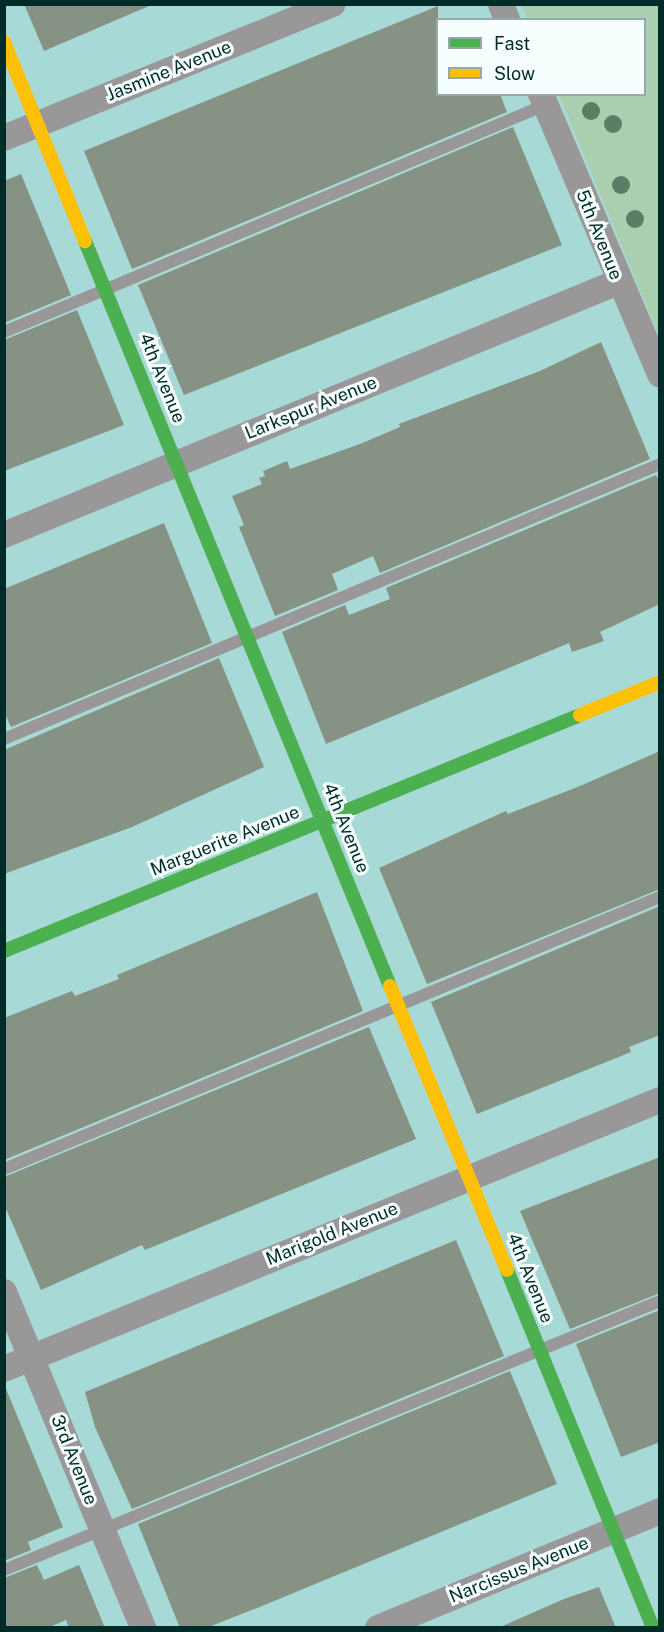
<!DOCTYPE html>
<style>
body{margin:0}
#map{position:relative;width:664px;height:1632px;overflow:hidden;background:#a7dad6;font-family:"Public Sans",sans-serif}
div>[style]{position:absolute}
.green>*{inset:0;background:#a9ceb0}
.building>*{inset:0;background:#859284}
.lane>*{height:12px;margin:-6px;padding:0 6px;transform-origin:6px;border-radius:6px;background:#999798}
.street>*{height:26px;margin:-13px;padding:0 13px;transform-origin:13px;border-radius:13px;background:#999798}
.fast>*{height:14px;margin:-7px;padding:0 7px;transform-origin:7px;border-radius:7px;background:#4caf50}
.slow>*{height:14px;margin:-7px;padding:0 7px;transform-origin:7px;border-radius:7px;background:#ffc107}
.trees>*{width:18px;height:18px;margin:-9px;border-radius:50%;background:#5c7c66}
span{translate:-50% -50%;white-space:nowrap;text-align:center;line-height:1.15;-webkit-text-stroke:6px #f6fffe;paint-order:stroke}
.street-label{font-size:18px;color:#002b29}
.frame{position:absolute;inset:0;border:6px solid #002b29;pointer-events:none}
.legend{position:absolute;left:436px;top:18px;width:210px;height:78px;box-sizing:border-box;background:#f6fffe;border:2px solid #94aaa9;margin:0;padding:8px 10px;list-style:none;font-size:18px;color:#002b29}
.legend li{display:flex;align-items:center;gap:12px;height:30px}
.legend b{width:30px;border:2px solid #94aaa9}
</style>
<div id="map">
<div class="green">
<i style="clip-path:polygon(521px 5px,659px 5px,659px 336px,559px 95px,644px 94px,644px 20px,528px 19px)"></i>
</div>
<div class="building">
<i style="clip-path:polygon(24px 4px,149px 4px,149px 6px,44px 51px)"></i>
<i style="clip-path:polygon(438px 6px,438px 94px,500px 94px,507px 112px,132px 269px,84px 151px)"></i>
<i style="clip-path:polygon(513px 127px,562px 245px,184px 395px,138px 285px)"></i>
<i style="clip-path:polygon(21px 174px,71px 295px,4px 323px,4px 181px)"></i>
<i style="clip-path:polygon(77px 310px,124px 425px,4px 471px,4px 340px)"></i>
<i style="clip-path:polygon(601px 342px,650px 459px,380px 573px,373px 556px,332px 574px,338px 590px,275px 616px,239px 527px,244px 525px,232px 496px,262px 484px,259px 478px,265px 476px,263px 471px,287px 461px,290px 469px,360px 444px,400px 427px,399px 424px,540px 371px)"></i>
<i style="clip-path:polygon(656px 475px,660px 483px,660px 604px,600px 632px,604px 641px,572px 652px,569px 643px,326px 744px,282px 632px,345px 605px,349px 615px,390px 599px,386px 588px)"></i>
<i style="clip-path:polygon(164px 523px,212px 643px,11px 727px,4px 712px,4px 589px)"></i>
<i style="clip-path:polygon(219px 658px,264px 767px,132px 827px,4px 874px,4px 750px)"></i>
<i style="clip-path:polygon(660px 751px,660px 889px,427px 984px,379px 868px,506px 811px,508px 814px,580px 786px)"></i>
<i style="clip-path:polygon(317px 892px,363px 1011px,4px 1160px,4px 1018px,72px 991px,75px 996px,119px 979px,117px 975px)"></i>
<i style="clip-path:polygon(660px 906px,660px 1035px,629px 1047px,631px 1052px,477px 1114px,431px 1002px)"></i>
<i style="clip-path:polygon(369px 1027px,416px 1139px,145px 1250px,142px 1245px,41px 1290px,4px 1204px,4px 1177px)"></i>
<i style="clip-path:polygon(660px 1157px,660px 1293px,570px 1329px,520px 1211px)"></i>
<i style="clip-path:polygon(456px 1240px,504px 1356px,132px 1509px,95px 1427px,85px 1392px)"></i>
<i style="clip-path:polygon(660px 1310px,660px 1442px,621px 1457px,576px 1344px)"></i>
<i style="clip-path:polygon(510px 1371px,557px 1484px,262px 1606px,206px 1628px,180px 1628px,138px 1524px)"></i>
<i style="clip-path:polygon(4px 1384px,63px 1527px,28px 1542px,31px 1550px,4px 1561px)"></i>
<i style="clip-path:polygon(37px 1565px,44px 1580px,79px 1565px,105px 1628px,69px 1628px,66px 1620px,47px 1628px,4px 1628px,4px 1578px)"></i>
<i style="clip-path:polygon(599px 1587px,616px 1628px,498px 1628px,564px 1599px)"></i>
</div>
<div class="lane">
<i style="left:4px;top:332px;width:587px;rotate:-22.76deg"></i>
<i style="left:4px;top:739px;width:711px;rotate:-22.74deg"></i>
<i style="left:4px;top:1169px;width:710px;rotate:-22.52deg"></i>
<i style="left:4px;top:1570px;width:709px;rotate:-22.3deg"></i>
</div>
<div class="street">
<i style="left:501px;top:4px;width:17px;rotate:69deg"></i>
<i style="left:541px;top:94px;width:305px;rotate:67deg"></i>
<i style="left:4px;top:138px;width:355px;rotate:-22.2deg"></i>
<i style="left:4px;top:535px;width:664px;rotate:-22.39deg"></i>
<i style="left:4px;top:1292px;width:364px;rotate:67.5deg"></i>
<i style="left:4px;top:1369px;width:709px;rotate:-22.3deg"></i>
<i style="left:378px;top:1628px;width:305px;rotate:-22.5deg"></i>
</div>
<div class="fast">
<i style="left:85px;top:241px;width:805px;rotate:67.74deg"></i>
<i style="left:4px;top:951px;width:622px;rotate:-22.28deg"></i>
<i style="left:507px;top:1270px;width:387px;rotate:67.8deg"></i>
</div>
<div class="slow">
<i style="left:4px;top:42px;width:215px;rotate:67.9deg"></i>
<i style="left:580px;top:715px;width:87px;rotate:-22.4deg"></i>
<i style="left:390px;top:986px;width:307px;rotate:67.6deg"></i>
</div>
<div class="trees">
<i style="left:591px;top:111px"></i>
<i style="left:613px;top:124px"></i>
<i style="left:621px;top:185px"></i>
<i style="left:635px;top:219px"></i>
</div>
<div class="street-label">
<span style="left:169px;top:71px;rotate:-22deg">Jasmine Avenue</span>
<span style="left:599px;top:235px;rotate:68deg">5th Avenue</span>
<span style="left:162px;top:378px;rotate:68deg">4th Avenue</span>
<span style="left:311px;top:408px;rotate:-22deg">Larkspur Avenue</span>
<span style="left:346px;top:828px;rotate:68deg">4th Avenue</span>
<span style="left:225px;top:841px;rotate:-22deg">Marguerite Avenue</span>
<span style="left:332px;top:1234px;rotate:-22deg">Marigold Avenue</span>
<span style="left:530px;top:1278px;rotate:68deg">4th Avenue</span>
<span style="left:74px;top:1460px;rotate:68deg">3rd Avenue</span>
<span style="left:519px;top:1570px;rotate:-22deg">Narcissus Avenue</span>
</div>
<div class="frame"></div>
<ul class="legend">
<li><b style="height:8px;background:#4caf50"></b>Fast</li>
<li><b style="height:8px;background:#ffc107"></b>Slow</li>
</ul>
</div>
